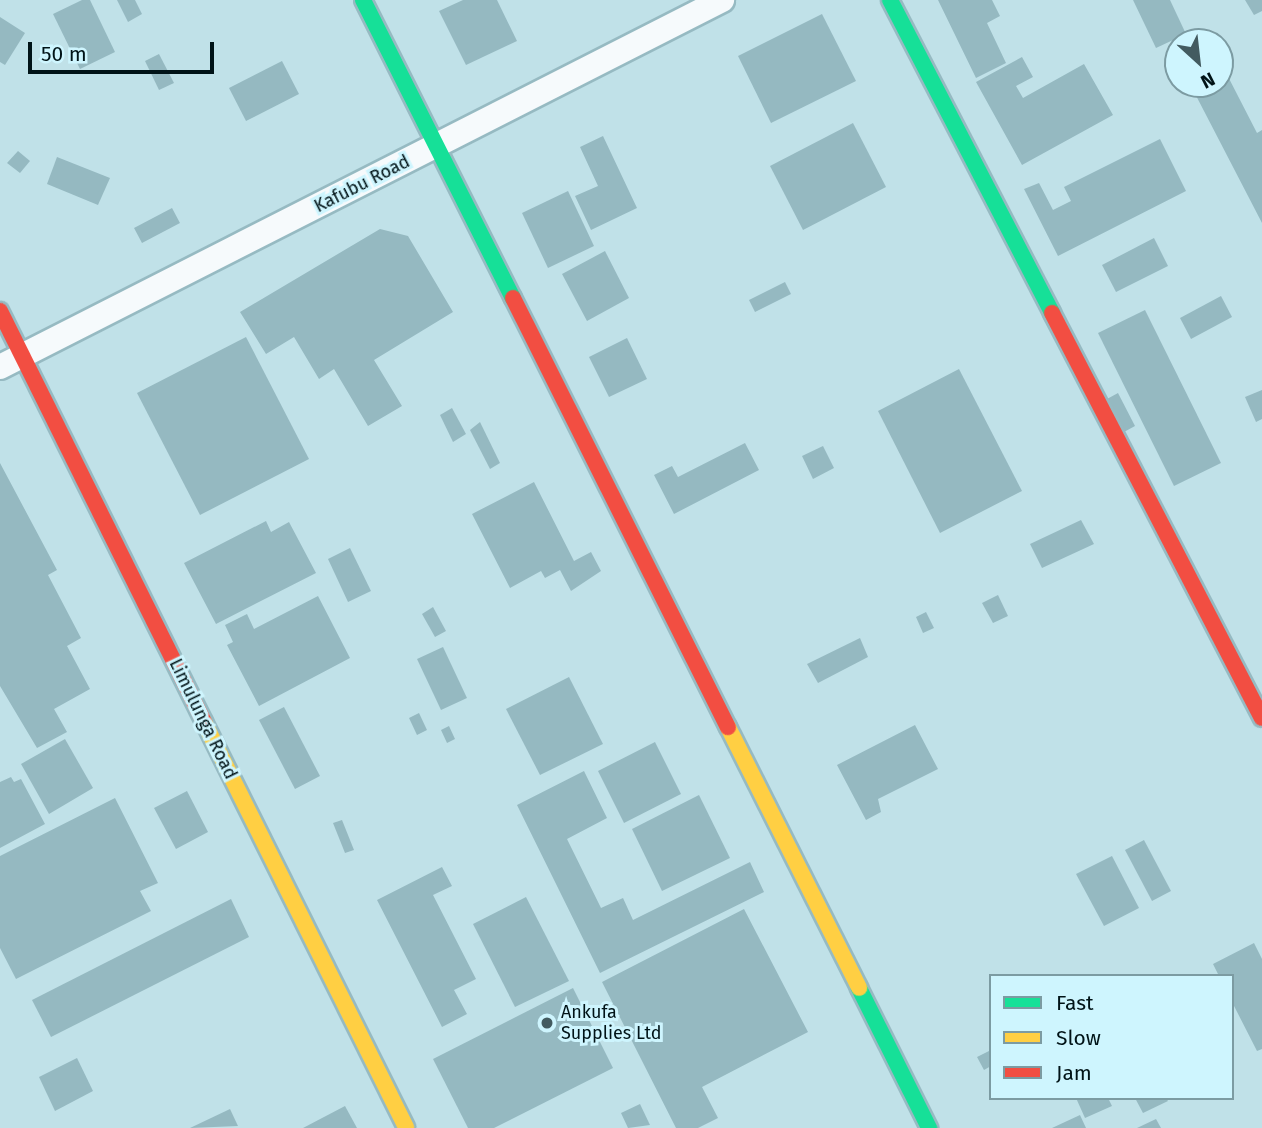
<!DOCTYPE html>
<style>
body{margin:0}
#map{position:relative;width:1262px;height:1128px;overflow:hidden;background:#c0e1e8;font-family:"Fira Sans",sans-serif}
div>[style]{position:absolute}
.building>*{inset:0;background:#95b9c1}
.roads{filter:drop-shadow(2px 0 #96bac2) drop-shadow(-2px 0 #96bac2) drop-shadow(0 2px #96bac2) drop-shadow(0 -2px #96bac2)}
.street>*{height:24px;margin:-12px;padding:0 12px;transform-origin:12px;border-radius:12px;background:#f6fafc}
.fast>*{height:16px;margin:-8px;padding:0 8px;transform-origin:8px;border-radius:8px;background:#16e098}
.slow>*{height:16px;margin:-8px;padding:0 8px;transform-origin:8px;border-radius:8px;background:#ffcf43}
.jam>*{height:16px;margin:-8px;padding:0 8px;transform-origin:8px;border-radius:8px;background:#f24e42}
.dots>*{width:19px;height:19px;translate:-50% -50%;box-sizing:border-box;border:4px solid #cef5fe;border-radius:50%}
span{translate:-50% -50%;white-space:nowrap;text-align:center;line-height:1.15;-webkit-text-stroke:6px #cef5fe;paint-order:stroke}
.street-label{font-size:18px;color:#001317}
.poi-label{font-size:18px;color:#001317}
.left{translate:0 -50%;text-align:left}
.legend{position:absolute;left:989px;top:974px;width:245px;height:126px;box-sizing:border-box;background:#cef5fe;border:2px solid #7c9ba2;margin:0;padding:9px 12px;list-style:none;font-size:21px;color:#001317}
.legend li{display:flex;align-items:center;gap:14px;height:35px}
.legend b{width:35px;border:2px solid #7c9ba2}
.north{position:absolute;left:1164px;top:28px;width:70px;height:70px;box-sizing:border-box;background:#cef5fe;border:2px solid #7c9ba2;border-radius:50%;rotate:153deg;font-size:19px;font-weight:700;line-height:28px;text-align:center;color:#001317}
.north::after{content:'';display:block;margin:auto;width:24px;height:32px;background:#435b60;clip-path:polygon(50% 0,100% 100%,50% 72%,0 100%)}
.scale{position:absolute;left:28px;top:42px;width:186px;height:32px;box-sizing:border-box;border:4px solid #001317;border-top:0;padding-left:9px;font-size:21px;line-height:24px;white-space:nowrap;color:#001317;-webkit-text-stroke:5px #cef5fe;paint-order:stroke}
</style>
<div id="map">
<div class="building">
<i style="clip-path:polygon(82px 0,90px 0,115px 52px,80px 69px,53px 14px)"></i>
<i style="clip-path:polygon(117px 0,135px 0,142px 14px,128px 22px)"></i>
<i style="clip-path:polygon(463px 0,497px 0,517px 41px,466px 65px,439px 11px)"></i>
<i style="clip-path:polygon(938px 0,992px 0,1000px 16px,987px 23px,1006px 63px,976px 78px)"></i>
<i style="clip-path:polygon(1133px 0,1170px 0,1186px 34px,1156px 48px)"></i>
<i style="clip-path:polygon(1245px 0,1262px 0,1262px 11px,1254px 15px)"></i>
<i style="clip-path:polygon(822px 14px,856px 81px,771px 123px,738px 56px)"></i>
<i style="clip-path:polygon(0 17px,25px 33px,5px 65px,0 62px)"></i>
<i style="clip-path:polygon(159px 54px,174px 83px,159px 90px,145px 61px)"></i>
<i style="clip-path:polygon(1022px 57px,1033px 77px,1016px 86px,1023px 98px,1084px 64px,1113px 115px,1022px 165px,976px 82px)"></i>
<i style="clip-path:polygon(282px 61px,299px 94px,246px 121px,229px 88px)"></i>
<i style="clip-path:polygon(1220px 61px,1257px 133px,1262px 130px,1262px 223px,1190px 84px,1220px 84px)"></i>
<i style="clip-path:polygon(853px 123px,886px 187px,803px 230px,770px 166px)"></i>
<i style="clip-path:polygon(603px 136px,637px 208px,591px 230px,575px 196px,598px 186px,580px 147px)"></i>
<i style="clip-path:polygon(1160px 139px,1186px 191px,1058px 256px,1024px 189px,1039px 183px,1053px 210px,1071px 201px,1064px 187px)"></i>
<i style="clip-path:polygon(18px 151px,30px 161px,20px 173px,7px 163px)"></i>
<i style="clip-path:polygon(57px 157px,110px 178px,98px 205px,47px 184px)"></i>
<i style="clip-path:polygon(568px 191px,594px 246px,548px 268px,522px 213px)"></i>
<i style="clip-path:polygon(172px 208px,180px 223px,142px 243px,134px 228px)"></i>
<i style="clip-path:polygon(380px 229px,408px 236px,453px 312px,374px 360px,402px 406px,368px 426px,334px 369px,319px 379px,294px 337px,266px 354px,240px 312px)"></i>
<i style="clip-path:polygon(1154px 238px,1168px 266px,1116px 292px,1102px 265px)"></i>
<i style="clip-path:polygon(605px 251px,629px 298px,587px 321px,562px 274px)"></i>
<i style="clip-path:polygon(785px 282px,791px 294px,755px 312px,749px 300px)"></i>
<i style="clip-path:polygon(1221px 296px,1232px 317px,1191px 339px,1180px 318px)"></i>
<i style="clip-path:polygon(1145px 310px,1221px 463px,1174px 486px,1098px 333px)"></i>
<i style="clip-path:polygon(246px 337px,309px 459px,200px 515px,137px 393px)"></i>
<i style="clip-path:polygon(627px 338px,647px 379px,609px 397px,589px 357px)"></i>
<i style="clip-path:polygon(959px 369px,1022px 491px,940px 533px,878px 411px)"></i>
<i style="clip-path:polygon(1262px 390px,1262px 419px,1256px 422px,1245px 397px)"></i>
<i style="clip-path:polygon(1118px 393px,1135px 426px,1124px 432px,1107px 399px)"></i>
<i style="clip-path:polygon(452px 408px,466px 434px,453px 442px,440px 415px)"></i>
<i style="clip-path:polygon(480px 422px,500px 463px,490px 469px,470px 430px)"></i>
<i style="clip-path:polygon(745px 443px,759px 470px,674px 514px,654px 475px,672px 466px,678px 477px)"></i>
<i style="clip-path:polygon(823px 446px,834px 468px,813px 479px,802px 456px)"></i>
<i style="clip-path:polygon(0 463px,57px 570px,48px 575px,81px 638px,67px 646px,90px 689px,54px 709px,67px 732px,37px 748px,0 686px)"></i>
<i style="clip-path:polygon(534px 482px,574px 561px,591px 552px,601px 571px,571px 591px,560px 570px,545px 578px,541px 571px,510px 588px,472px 514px)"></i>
<i style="clip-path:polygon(1081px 520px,1094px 544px,1042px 568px,1030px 544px)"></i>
<i style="clip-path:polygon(266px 521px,271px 532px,289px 522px,316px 573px,216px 624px,184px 563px)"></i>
<i style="clip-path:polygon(350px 548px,371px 591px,348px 602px,328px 559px)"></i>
<i style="clip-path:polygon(998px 595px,1008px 616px,993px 623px,982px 603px)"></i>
<i style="clip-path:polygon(318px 596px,350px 658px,259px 706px,227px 645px,233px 642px,225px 625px,247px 614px,254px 629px)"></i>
<i style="clip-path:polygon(433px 607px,446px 631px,435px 637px,422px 614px)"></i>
<i style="clip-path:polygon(926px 612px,934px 628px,923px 633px,916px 617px)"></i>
<i style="clip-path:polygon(860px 638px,868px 657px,818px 683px,807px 664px)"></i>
<i style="clip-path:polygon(443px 647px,467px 698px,441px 710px,417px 659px)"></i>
<i style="clip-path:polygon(569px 677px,603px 744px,540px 775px,506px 709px)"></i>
<i style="clip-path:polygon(284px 707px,320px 776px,295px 789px,259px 720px)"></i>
<i style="clip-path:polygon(419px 713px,427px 730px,417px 735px,409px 718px)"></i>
<i style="clip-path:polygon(915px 725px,938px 769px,878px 799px,881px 812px,866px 820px,837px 765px)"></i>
<i style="clip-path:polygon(449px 726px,455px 739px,447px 743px,441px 730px)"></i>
<i style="clip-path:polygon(65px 739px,93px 788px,49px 814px,21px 764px)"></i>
<i style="clip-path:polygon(655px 742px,681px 794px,624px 823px,598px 771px)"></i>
<i style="clip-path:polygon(584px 771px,607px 818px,567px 839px,601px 908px,623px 898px,633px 920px,750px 862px,764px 892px,600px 973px,517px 805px)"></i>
<i style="clip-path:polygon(11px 777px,14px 782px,21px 779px,45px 824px,0 848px,0 782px)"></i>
<i style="clip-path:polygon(187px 791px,208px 832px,176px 849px,154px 808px)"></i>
<i style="clip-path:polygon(699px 795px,730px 858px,662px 891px,632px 829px)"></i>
<i style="clip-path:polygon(115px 798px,158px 883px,140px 891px,151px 911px,16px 979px,0 948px,0 856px)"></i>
<i style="clip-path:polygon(342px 820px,354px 850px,345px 853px,333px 823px)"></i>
<i style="clip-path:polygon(1144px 840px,1171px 891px,1152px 901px,1125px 850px)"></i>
<i style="clip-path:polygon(1112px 856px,1139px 908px,1104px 926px,1076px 874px)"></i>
<i style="clip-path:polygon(442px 867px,452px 886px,433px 895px,476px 979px,454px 990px,467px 1014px,442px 1027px,377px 900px)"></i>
<i style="clip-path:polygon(526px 897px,569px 981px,515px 1007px,473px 924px)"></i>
<i style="clip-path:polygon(231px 899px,249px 937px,51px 1037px,32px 1000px)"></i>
<i style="clip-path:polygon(744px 909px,808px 1032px,702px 1087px,718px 1118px,698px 1128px,676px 1128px,602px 982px)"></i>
<i style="clip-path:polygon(1254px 943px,1262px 959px,1262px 1049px,1257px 1051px,1232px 1002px,1232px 976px,1219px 976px,1213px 964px)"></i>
<i style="clip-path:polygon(573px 988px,613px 1068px,494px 1128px,468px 1128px,433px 1059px)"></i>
<i style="clip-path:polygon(991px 1050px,991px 1066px,984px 1070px,977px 1057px)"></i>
<i style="clip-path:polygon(77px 1058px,93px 1091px,55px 1111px,39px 1077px)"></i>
<i style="clip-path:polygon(1076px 1098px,1108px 1098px,1112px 1106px,1085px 1118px)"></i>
<i style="clip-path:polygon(1135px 1098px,1166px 1098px,1168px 1101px,1143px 1113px)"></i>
<i style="clip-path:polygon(640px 1104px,650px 1125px,628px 1128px,621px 1113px)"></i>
<i style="clip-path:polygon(345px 1106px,357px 1128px,303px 1128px)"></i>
<i style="clip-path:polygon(230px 1109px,238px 1126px,190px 1128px)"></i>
<i style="clip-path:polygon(1080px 1115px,1086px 1128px,1052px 1128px)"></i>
<i style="clip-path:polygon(1156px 1119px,1161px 1128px,1137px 1128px)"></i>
</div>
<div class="roads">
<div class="street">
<i style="left:0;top:367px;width:810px;rotate:-26.94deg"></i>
</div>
<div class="fast">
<i style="left:363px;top:0;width:334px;rotate:63.3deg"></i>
<i style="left:890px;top:0;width:352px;rotate:62.6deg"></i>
<i style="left:859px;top:988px;width:157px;rotate:63.4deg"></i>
</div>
<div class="slow">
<i style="left:204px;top:722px;width:453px;rotate:63.5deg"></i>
<i style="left:728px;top:727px;width:292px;rotate:63.3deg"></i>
</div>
<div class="jam">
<i style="left:513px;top:298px;width:480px;rotate:63.4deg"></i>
<i style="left:0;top:311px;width:459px;rotate:63.6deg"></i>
<i style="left:1052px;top:313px;width:456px;rotate:62.6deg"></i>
</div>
</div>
<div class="dots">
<i style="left:547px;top:1023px;background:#435b60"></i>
</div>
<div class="street-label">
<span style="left:362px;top:184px;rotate:-27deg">Kafubu Road</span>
<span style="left:203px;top:719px;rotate:64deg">Limulunga Road</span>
</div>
<div class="poi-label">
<span class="left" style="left:561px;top:1023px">Ankufa<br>Supplies Ltd</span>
</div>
<ul class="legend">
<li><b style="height:9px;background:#16e098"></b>Fast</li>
<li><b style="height:9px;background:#ffcf43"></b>Slow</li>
<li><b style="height:9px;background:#f24e42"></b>Jam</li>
</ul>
<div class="north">N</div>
<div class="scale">50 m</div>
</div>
